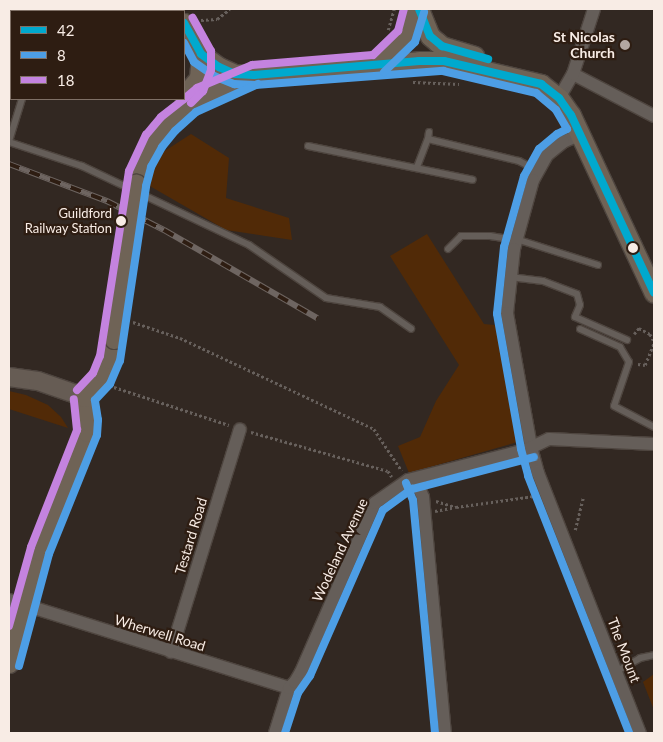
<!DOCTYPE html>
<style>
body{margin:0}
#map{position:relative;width:663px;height:742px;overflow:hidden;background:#322822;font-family:Lato,sans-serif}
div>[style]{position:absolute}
.green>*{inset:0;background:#512a07}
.path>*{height:2.5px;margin-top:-1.25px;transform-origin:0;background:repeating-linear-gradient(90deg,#67605c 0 2.5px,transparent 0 5px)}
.roads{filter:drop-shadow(1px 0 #4e453f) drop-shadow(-1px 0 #4e453f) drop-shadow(0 1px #4e453f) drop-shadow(0 -1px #4e453f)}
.lane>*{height:6px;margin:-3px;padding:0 3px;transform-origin:3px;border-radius:3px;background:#655e59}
.street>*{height:12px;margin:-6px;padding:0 6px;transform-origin:6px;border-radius:6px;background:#655e59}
.secondary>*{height:18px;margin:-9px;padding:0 9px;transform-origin:9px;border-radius:9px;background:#665c54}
.primary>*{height:19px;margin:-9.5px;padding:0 9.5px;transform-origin:9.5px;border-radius:9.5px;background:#6f6356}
.rail>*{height:5.5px;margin-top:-2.75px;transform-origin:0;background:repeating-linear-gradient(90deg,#2e1d12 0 11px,#6e6561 0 22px);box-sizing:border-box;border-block:1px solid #6e6561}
.bridges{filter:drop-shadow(1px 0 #4e453f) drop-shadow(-1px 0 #4e453f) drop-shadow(0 1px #4e453f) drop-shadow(0 -1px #4e453f)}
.primary-bridge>*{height:19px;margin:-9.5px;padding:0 9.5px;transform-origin:9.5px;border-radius:9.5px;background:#6f6356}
.bus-1>*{height:8px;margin:-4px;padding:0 4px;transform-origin:4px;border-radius:4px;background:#00a9ce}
.bus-2>*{height:8px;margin:-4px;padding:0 4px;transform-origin:4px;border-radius:4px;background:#4d9ee5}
.bus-3>*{height:8px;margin:-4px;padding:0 4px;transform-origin:4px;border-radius:4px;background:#c483df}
.dots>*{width:14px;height:14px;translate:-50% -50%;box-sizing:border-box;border:2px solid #2e1d12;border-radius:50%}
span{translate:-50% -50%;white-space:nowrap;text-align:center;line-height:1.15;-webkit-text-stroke:4.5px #2e1d12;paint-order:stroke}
.bus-label{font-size:13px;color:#f8ece5}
.right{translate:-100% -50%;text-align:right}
.poi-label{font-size:14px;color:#f8ece5;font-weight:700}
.street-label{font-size:14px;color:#f8ece5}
.frame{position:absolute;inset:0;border:10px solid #f8ece5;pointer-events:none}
.legend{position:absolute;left:10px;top:10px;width:175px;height:90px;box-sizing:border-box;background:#2e1d12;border:1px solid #7f7066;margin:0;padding:6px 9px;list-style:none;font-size:15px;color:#f8ece5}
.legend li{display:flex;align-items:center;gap:10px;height:25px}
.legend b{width:25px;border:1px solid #7f7066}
</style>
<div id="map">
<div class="green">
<i style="clip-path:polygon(191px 134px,229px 158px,226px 198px,289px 218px,292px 240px,226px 230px,148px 185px,160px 154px)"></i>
<i style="clip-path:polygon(427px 234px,484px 324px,504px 326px,521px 441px,409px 473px,398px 446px,420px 437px,436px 401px,459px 365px,390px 256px)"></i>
<i style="clip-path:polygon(9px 391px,26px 395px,48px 405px,61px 417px,68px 428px,9px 409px)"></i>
<i style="clip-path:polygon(654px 674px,654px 710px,643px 682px)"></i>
</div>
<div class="path">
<i style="left:201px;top:20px;width:16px;rotate:-4deg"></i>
<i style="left:217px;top:19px;width:16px;rotate:-38deg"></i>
<i style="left:388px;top:30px;width:22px;rotate:-74deg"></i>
<i style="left:9px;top:79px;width:2px;rotate:-27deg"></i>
<i style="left:413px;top:82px;width:46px;rotate:2.5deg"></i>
<i style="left:133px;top:322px;width:50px;rotate:18.8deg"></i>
<i style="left:180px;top:338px;width:214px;rotate:25.1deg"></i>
<i style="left:374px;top:429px;width:50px;rotate:56.3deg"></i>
<i style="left:634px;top:334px;width:8px;rotate:-50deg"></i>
<i style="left:639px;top:328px;width:13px;rotate:29deg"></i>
<i style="left:650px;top:334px;width:8px;rotate:60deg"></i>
<i style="left:638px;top:364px;width:7px;rotate:8deg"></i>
<i style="left:645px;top:365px;width:24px;rotate:-68deg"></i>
<i style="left:114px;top:387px;width:121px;rotate:18.3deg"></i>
<i style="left:251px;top:432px;width:142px;rotate:15.9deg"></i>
<i style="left:388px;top:471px;width:7px;rotate:56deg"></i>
<i style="left:436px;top:501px;width:21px;rotate:17deg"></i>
<i style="left:456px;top:507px;width:79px;rotate:-8deg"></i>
<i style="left:435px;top:511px;width:20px;rotate:-11deg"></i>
<i style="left:575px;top:530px;width:33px;rotate:-76deg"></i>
</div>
<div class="roads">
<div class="lane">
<i style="left:9px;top:19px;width:2px;rotate:27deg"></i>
<i style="left:9px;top:42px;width:7px;rotate:-74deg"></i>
<i style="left:9px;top:59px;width:2px;rotate:-27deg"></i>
<i style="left:429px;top:132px;width:7px;rotate:98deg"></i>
<i style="left:428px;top:139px;width:94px;rotate:13.6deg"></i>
<i style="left:519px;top:161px;width:20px;rotate:27deg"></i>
<i style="left:9px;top:141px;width:44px;rotate:-72.8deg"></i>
<i style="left:9px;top:142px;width:77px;rotate:18.2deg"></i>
<i style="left:82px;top:166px;width:185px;rotate:25.3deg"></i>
<i style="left:249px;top:245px;width:93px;rotate:34.5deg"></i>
<i style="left:326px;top:298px;width:55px;rotate:9.5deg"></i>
<i style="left:380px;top:307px;width:38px;rotate:35deg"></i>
<i style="left:308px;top:146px;width:168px;rotate:11.6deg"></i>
<i style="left:417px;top:167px;width:30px;rotate:-69deg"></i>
<i style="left:516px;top:239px;width:86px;rotate:17.6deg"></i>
<i style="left:448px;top:249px;width:18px;rotate:-45deg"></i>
<i style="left:461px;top:236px;width:29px"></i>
<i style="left:490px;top:236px;width:25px;rotate:9deg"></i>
<i style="left:510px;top:277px;width:33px;rotate:7deg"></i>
<i style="left:543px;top:281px;width:36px;rotate:21deg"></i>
<i style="left:577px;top:294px;width:11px;rotate:75deg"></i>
<i style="left:580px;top:305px;width:13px;rotate:113deg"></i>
<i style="left:575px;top:317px;width:57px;rotate:23.9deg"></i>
<i style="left:580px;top:329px;width:44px;rotate:24.2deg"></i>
<i style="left:620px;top:347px;width:17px;rotate:59deg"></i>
<i style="left:629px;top:362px;width:46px;rotate:108.8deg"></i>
<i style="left:614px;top:406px;width:45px;rotate:27.7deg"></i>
<i style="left:617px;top:671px;width:26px;rotate:-29deg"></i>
<i style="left:640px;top:658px;width:14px;rotate:-12deg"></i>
</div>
<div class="street">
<i style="left:573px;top:74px;width:91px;rotate:27.4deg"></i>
<i style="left:559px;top:98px;width:28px;rotate:-60deg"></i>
<i style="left:573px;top:74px;width:68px;rotate:-72.1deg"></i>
<i style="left:581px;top:134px;width:20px;rotate:156deg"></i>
<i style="left:563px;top:142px;width:21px;rotate:141deg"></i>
<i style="left:547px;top:155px;width:29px;rotate:119deg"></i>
<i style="left:533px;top:180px;width:72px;rotate:105.4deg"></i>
<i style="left:514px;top:249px;width:64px;rotate:96.2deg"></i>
<i style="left:507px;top:313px;width:136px;rotate:79.8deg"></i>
<i style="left:531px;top:447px;width:27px;rotate:75deg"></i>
<i style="left:538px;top:473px;width:279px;rotate:68.6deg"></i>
<i style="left:415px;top:479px;width:20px;rotate:66deg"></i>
<i style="left:423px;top:497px;width:237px;rotate:84.7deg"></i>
<i style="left:9px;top:600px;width:294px;rotate:17.4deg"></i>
<i style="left:171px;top:652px;width:233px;rotate:-72.8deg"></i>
<i style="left:275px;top:733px;width:47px;rotate:-72.7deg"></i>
<i style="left:289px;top:688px;width:8px;rotate:-45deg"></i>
<i style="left:295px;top:682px;width:12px;rotate:-59deg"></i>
<i style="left:301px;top:672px;width:184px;rotate:-66.4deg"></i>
<i style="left:375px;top:503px;width:40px;rotate:-34.9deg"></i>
<i style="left:408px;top:480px;width:122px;rotate:-14.3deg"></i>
<i style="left:526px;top:450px;width:25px;rotate:-26deg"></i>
<i style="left:549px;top:439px;width:105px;rotate:2.7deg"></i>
</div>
<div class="secondary">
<i style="left:50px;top:9px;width:6px;rotate:18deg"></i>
<i style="left:169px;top:11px;width:3px;rotate:-45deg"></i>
<i style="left:9px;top:377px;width:29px;rotate:8deg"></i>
<i style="left:38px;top:381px;width:49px;rotate:19.2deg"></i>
</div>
<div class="primary">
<i style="left:419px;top:9px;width:29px;rotate:68deg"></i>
<i style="left:430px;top:36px;width:9px;rotate:41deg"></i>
<i style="left:437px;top:42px;width:6px;rotate:39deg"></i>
<i style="left:442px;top:46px;width:34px;rotate:17deg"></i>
<i style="left:184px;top:23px;width:35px;rotate:61deg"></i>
<i style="left:201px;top:54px;width:22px;rotate:36deg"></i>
<i style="left:219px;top:67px;width:17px;rotate:24deg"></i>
<i style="left:235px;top:74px;width:19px;rotate:3deg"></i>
<i style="left:254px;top:75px;width:166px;rotate:-4.8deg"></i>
<i style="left:419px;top:61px;width:25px"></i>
<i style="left:444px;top:61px;width:100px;rotate:13.3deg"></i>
<i style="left:541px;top:84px;width:23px;rotate:38deg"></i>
<i style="left:559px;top:98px;width:21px;rotate:55deg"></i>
<i style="left:571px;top:115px;width:196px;rotate:65deg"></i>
<i style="left:377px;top:65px;width:42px;rotate:-44deg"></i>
<i style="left:407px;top:36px;width:28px;rotate:-75deg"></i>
<i style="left:184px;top:96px;width:23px;rotate:-50deg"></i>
<i style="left:199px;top:78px;width:24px;rotate:-85deg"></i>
<i style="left:154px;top:141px;width:22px;rotate:-51deg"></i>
<i style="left:168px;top:124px;width:30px;rotate:-41deg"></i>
<i style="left:191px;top:104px;width:68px;rotate:-24.3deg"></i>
<i style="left:136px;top:184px;width:22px;rotate:-74deg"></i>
<i style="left:142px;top:163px;width:37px;rotate:-64deg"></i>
<i style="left:9px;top:663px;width:116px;rotate:-74.5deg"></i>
<i style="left:40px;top:551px;width:128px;rotate:-68.4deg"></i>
<i style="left:87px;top:432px;width:11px;rotate:-85deg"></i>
<i style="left:88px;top:421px;width:24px;rotate:-99deg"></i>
<i style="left:84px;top:397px;width:31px;rotate:-50deg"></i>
<i style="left:104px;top:373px;width:15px;rotate:-67deg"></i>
<i style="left:110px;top:359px;width:20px;rotate:-79deg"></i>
</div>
</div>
<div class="rail">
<i style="left:9px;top:164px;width:105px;rotate:20.7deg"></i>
<i style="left:107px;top:201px;width:64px;rotate:27deg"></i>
<i style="left:164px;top:230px;width:177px;rotate:29.9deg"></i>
</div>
<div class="bridges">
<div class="primary-bridge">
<i style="left:114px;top:339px;width:157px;rotate:-81.9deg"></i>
</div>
</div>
<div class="bus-1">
<i style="left:419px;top:9px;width:29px;rotate:68deg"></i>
<i style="left:430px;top:36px;width:16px;rotate:40deg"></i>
<i style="left:442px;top:46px;width:48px;rotate:15.8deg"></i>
<i style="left:184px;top:23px;width:35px;rotate:61deg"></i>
<i style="left:201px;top:54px;width:22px;rotate:36deg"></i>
<i style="left:219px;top:67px;width:17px;rotate:24deg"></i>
<i style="left:235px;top:74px;width:19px;rotate:3deg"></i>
<i style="left:254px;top:75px;width:166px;rotate:-4.8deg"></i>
<i style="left:419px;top:61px;width:25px"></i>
<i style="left:444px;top:61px;width:100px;rotate:13.3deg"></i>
<i style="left:541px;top:84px;width:23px;rotate:38deg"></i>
<i style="left:559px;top:98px;width:21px;rotate:55deg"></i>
<i style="left:571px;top:115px;width:196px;rotate:65deg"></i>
</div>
<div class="bus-2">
<i style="left:184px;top:43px;width:21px;rotate:62deg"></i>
<i style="left:194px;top:62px;width:24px;rotate:35deg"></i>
<i style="left:214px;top:76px;width:22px;rotate:22deg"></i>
<i style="left:234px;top:84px;width:21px;rotate:3deg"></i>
<i style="left:255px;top:85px;width:189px;rotate:-4.3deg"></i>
<i style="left:443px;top:71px;width:96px;rotate:13.3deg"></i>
<i style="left:536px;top:93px;width:26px;rotate:40deg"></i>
<i style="left:556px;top:110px;width:22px;rotate:60deg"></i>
<i style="left:567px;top:129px;width:11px;rotate:153deg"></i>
<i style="left:557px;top:134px;width:23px;rotate:140deg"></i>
<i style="left:539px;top:149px;width:31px;rotate:119deg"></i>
<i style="left:524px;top:176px;width:74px;rotate:105.7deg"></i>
<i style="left:504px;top:247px;width:67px;rotate:96deg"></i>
<i style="left:497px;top:314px;width:137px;rotate:79.9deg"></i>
<i style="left:521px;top:449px;width:28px;rotate:75deg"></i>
<i style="left:528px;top:476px;width:276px;rotate:68.5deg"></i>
<i style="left:384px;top:72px;width:43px;rotate:-44.1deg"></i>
<i style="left:415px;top:42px;width:31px;rotate:-73deg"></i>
<i style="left:406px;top:483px;width:18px;rotate:68deg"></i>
<i style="left:413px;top:500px;width:234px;rotate:84.6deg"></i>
<i style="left:19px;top:666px;width:116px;rotate:-75deg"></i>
<i style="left:49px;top:554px;width:128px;rotate:-68deg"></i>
<i style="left:97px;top:435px;width:15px;rotate:-86deg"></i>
<i style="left:98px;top:420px;width:20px;rotate:-99deg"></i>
<i style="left:95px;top:400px;width:22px;rotate:-47deg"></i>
<i style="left:110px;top:384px;width:25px;rotate:-67deg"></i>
<i style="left:120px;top:361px;width:177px;rotate:-81.5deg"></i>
<i style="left:146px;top:186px;width:20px;rotate:-75deg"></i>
<i style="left:151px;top:167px;width:23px;rotate:-61deg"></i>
<i style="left:162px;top:147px;width:21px;rotate:-51deg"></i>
<i style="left:175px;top:131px;width:28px;rotate:-42deg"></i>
<i style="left:196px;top:112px;width:68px;rotate:-24.3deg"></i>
<i style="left:285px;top:733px;width:42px;rotate:-72deg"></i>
<i style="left:298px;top:693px;width:21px;rotate:-55deg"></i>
<i style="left:310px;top:676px;width:181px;rotate:-66.3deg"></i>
<i style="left:383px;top:510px;width:36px;rotate:-36deg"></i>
<i style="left:412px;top:489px;width:126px;rotate:-14.7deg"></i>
</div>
<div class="bus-3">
<i style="left:184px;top:99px;width:17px;rotate:-40deg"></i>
<i style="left:197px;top:88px;width:60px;rotate:-22.7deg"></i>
<i style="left:252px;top:65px;width:121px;rotate:-4.7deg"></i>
<i style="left:373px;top:55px;width:35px;rotate:-44deg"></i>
<i style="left:398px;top:31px;width:23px;rotate:-75deg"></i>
<i style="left:191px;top:103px;width:17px;rotate:-45deg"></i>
<i style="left:203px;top:91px;width:22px;rotate:-69deg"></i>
<i style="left:211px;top:70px;width:19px;rotate:-90deg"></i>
<i style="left:211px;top:51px;width:38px;rotate:-119deg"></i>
<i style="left:77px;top:390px;width:23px;rotate:-47deg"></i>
<i style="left:93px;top:373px;width:18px;rotate:-68deg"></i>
<i style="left:100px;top:356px;width:187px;rotate:-81.1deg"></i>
<i style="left:129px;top:171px;width:40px;rotate:-65deg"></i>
<i style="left:146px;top:135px;width:23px;rotate:-50deg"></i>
<i style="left:161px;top:117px;width:29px;rotate:-38deg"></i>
<i style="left:9px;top:626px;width:82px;rotate:-74.4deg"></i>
<i style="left:31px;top:547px;width:126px;rotate:-68.5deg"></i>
<i style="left:77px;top:430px;width:31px;rotate:-96deg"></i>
</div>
<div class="dots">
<i style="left:625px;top:45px;background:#b3a7a1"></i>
<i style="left:121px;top:221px;background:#f8ece5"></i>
<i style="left:633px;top:248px;background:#f8ece5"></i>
</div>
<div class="bus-label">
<span class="right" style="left:112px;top:221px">Guildford<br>Railway Station</span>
</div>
<div class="poi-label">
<span class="right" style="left:615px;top:45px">St Nicolas<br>Church</span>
</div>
<div class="street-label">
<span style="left:191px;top:536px;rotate:-73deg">Testard Road</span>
<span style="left:340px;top:550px;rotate:-65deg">Wodeland Avenue</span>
<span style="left:160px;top:633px;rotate:17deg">Wherwell Road</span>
<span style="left:624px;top:650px;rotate:69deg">The Mount</span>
</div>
<div class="frame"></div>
<ul class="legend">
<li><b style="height:6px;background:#00a9ce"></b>42</li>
<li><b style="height:6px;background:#4d9ee5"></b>8</li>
<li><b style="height:6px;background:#c483df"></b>18</li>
</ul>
</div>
